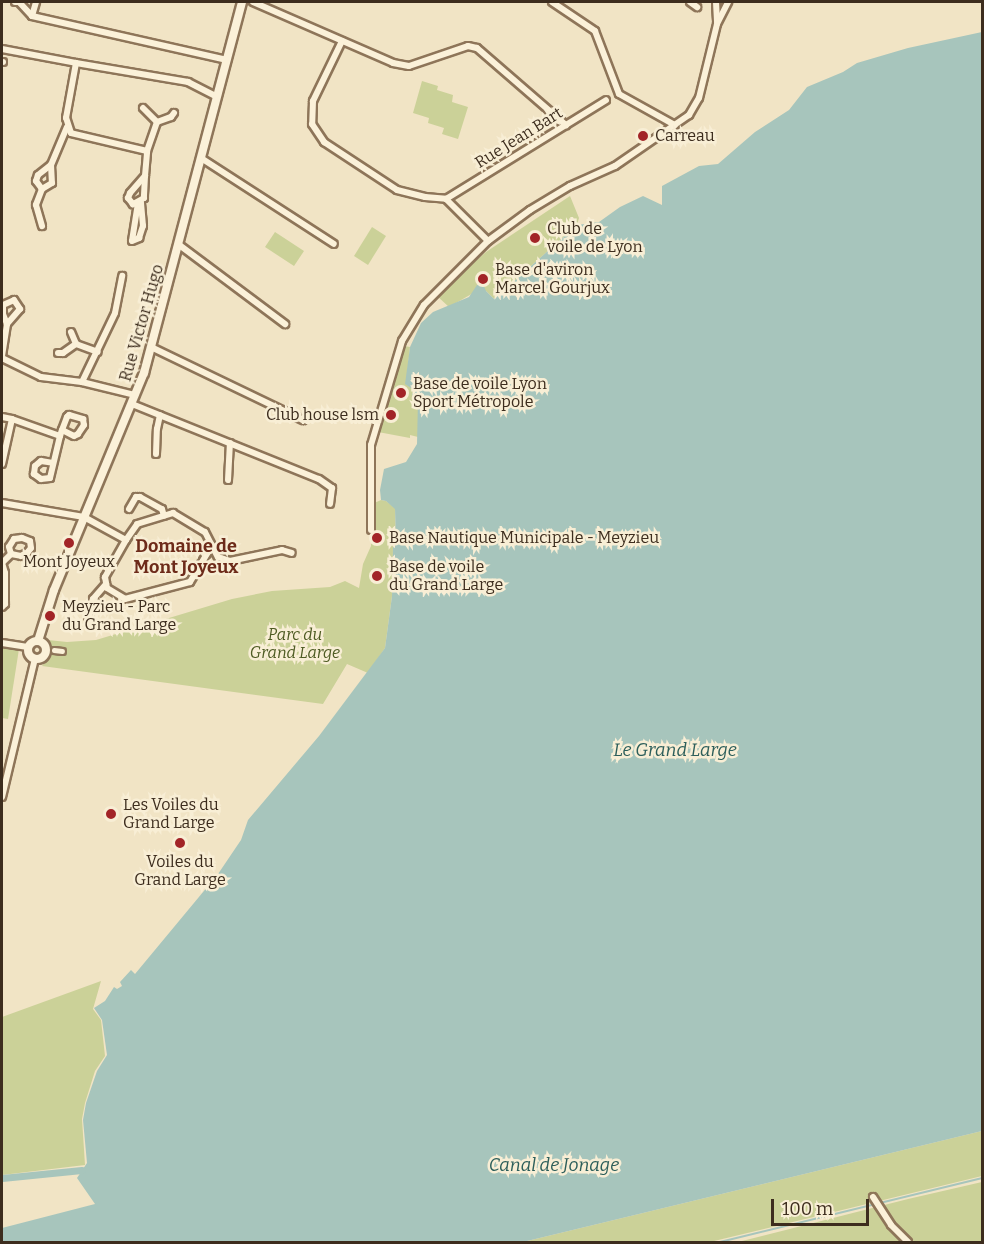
<!DOCTYPE html>
<meta charset="utf-8">
<style>
body{margin:0}
#map{position:relative;width:984px;height:1244px;overflow:hidden;background:#f1e4c5;font-family:Bitter,serif}
div>[style]{position:absolute}
.green>*{inset:0;background:#cbd198}
.water>*{inset:0;background:#a7c5bc}
.stream>*{height:2px;margin:-1px;padding:0 1px;transform-origin:1px;border-radius:1px;background:#a7c5bc}
.canal>*{height:7px;margin:-3.5px;padding:0 3.5px;transform-origin:3.5px;border-radius:3.5px;background:#a7c5bc}
.roads{filter:drop-shadow(2px 0 #8e7559) drop-shadow(-2px 0 #8e7559) drop-shadow(0 2px #8e7559) drop-shadow(0 -2px #8e7559)}
.pedestrian>*{height:4.5px;margin:-2.25px;padding:0 2.25px;transform-origin:2.25px;border-radius:2.25px;background:#fbf1d9}
.minor>*{height:6px;margin:-3px;padding:0 3px;transform-origin:3px;border-radius:3px;background:#fbf1d9}
.tertiary>*{height:8px;margin:-4px;padding:0 4px;transform-origin:4px;border-radius:4px;background:#fbf1d9}
.tertiary>.ring{margin:-4px;padding:0;box-sizing:content-box;background:none;border:8px solid #fbf1d9;border-radius:50%}
.dots>*{width:16px;height:16px;translate:-50% -50%;box-sizing:border-box;border:3px solid #f8eed5;border-radius:50%}
span{translate:-50% -50%;white-space:nowrap;text-align:center;line-height:1.15;-webkit-text-stroke:5px #f8eed5;paint-order:stroke}
.poi-label{font-size:16px;color:#3d2d1e}
.left{translate:0 -50%;text-align:left}
.right{translate:-100% -50%;text-align:right}
.street-label{font-size:16px;color:#3d2d1e}
.park-label{font-size:16px;color:#4e5b23;font-style:italic}
.neighbourhood-label{font-size:18px;color:#6d2b1a;font-weight:700}
.water-label{font-size:18px;color:#2c5e5a;font-style:italic}
.frame{position:absolute;inset:0;border:3px solid #3d2d1e;pointer-events:none}
.scale{position:absolute;left:771px;top:1199px;width:98px;height:27px;box-sizing:border-box;border:3px solid #3d2d1e;border-top:0;padding-left:8px;font-size:18px;line-height:21px;white-space:nowrap;color:#3d2d1e;-webkit-text-stroke:4px #f8eed5;paint-order:stroke}
</style>
<div id="map">
<div class="green">
<i style="clip-path:polygon(422px 81px,438px 86px,437px 90px,453px 95px,452px 102px,468px 107px,458px 139px,442px 134px,444px 128px,428px 123px,429px 118px,413px 113px)"></i>
<i style="clip-path:polygon(570px 196px,579px 218px,577px 225px,494px 299px,486px 291px,475px 292px,449px 307px,436px 295px,486px 252px)"></i>
<i style="clip-path:polygon(372px 227px,386px 236px,368px 265px,354px 256px)"></i>
<i style="clip-path:polygon(275px 232px,304px 251px,294px 266px,265px 247px)"></i>
<i style="clip-path:polygon(404px 346px,410px 347px,406px 384px,414px 390px,412px 395px,418px 399px,418px 403px,412px 403px,412px 407px,418px 407px,418px 437px,410px 435px,410px 438px,378px 432px)"></i>
<i style="clip-path:polygon(381px 500px,386px 501px,395px 508px,396px 543px,393px 548px,392px 596px,385px 648px,368px 673px,347px 664px,323px 704px,42px 666px,50px 656px,52px 649px,48px 640px,67px 642px,96px 640px,232px 599px,272px 591px,330px 587px,345px 581px,359px 588px,363px 564px,371px 546px,372px 504px)"></i>
<i style="clip-path:polygon(2px 647px,19px 649px,8px 719px,2px 718px)"></i>
<i style="clip-path:polygon(101px 981px,93px 1009px,101px 1020px,105px 1056px,95px 1071px,85px 1103px,82px 1119px,85px 1165px,2px 1175px,2px 1017px)"></i>
<i style="clip-path:polygon(982px 1131px,982px 1176px,710px 1242px,523px 1242px)"></i>
<i style="clip-path:polygon(982px 1182px,982px 1242px,738px 1242px,908px 1199px)"></i>
</div>
<div class="water">
<i style="clip-path:polygon(982px 32px,982px 1131px,523px 1242px,2px 1242px,2px 1228px,95px 1204px,77px 1178px,87px 1163px,83px 1120px,86px 1103px,97px 1071px,107px 1055px,102px 1020px,94px 1008px,105px 1001px,114px 987px,117px 989px,122px 986px,120px 982px,131px 970px,135px 974px,218px 874px,241px 840px,248px 820px,319px 736px,385px 648px,392px 596px,393px 548px,396px 543px,395px 509px,386px 501px,381px 500px,380px 490px,384px 469px,406px 462px,417px 444px,418px 400px,412px 395px,414px 390px,405px 384px,410px 347px,421px 323px,433px 312px,469px 297px,477px 285px,483px 284px,486px 291px,494px 299px,577px 225px,599px 222px,620px 207px,643px 196px,662px 205px,662px 186px,699px 166px,718px 164px,755px 132px,789px 110px,807px 87px,843px 72px,857px 63px,908px 48px)"></i>
</div>
<div class="stream">
<i style="left:720px;top:1242px;width:270px;rotate:-13.7deg"></i>
</div>
<div class="canal">
<i style="left:2px;top:1178px;width:80px;rotate:-5.7deg"></i>
</div>
<div class="roads">
<div class="pedestrian">
<i style="left:54px;top:650px;width:8px;rotate:7deg"></i>
</div>
<div class="minor">
<i style="left:15px;top:2px;width:4px"></i>
<i style="left:19px;top:2px;width:19px;rotate:47deg"></i>
<i style="left:32px;top:16px;width:200px;rotate:12.7deg"></i>
<i style="left:253px;top:2px;width:153px;rotate:23.5deg"></i>
<i style="left:393px;top:63px;width:16px;rotate:11deg"></i>
<i style="left:409px;top:66px;width:62px;rotate:-18.7deg"></i>
<i style="left:468px;top:46px;width:9px;rotate:13deg"></i>
<i style="left:477px;top:48px;width:118px;rotate:40.9deg"></i>
<i style="left:552px;top:2px;width:52px;rotate:34deg"></i>
<i style="left:595px;top:31px;width:67px;rotate:69.1deg"></i>
<i style="left:619px;top:94px;width:64px;rotate:29deg"></i>
<i style="left:690px;top:2px;width:9px;rotate:36deg"></i>
<i style="left:716px;top:2px;width:21px;rotate:87deg"></i>
<i style="left:32px;top:16px;width:15px;rotate:-74deg"></i>
<i style="left:342px;top:41px;width:67px;rotate:115.8deg"></i>
<i style="left:313px;top:101px;width:23px;rotate:92deg"></i>
<i style="left:312px;top:124px;width:22px;rotate:56deg"></i>
<i style="left:324px;top:142px;width:87px;rotate:33.3deg"></i>
<i style="left:397px;top:190px;width:29px;rotate:14deg"></i>
<i style="left:425px;top:197px;width:21px;rotate:5deg"></i>
<i style="left:446px;top:199px;width:59px;rotate:45deg"></i>
<i style="left:2px;top:49px;width:75px;rotate:10.7deg"></i>
<i style="left:2px;top:62px;width:1px"></i>
<i style="left:143px;top:108px;width:20px;rotate:45deg"></i>
<i style="left:157px;top:122px;width:31px;rotate:109deg"></i>
<i style="left:147px;top:151px;width:78px;rotate:-166.7deg"></i>
<i style="left:71px;top:133px;width:16px;rotate:-108deg"></i>
<i style="left:66px;top:118px;width:56px;rotate:-79.7deg"></i>
<i style="left:76px;top:63px;width:114px;rotate:9.6deg"></i>
<i style="left:188px;top:82px;width:33px;rotate:27deg"></i>
<i style="left:157px;top:122px;width:15px;rotate:-20deg"></i>
<i style="left:171px;top:117px;width:5px;rotate:-53deg"></i>
<i style="left:201px;top:158px;width:158px;rotate:32.9deg"></i>
<i style="left:51px;top:165px;width:18px;rotate:87deg"></i>
<i style="left:52px;top:183px;width:12px;rotate:149deg"></i>
<i style="left:42px;top:189px;width:10px;rotate:-127deg"></i>
<i style="left:36px;top:181px;width:6px;rotate:-72deg"></i>
<i style="left:38px;top:175px;width:16px;rotate:-38deg"></i>
<i style="left:51px;top:165px;width:41px;rotate:-67.2deg"></i>
<i style="left:145px;top:176px;width:22px;rotate:93deg"></i>
<i style="left:144px;top:198px;width:13px;rotate:151deg"></i>
<i style="left:133px;top:204px;width:8px;rotate:-130deg"></i>
<i style="left:128px;top:198px;width:5px;rotate:-68deg"></i>
<i style="left:130px;top:193px;width:23px;rotate:-49deg"></i>
<i style="left:145px;top:176px;width:25px;rotate:-85deg"></i>
<i style="left:42px;top:189px;width:17px;rotate:111deg"></i>
<i style="left:36px;top:205px;width:22px;rotate:74deg"></i>
<i style="left:446px;top:199px;width:188px;rotate:-31.7deg"></i>
<i style="left:138px;top:203px;width:38px;rotate:99deg"></i>
<i style="left:132px;top:241px;width:8px;rotate:-23deg"></i>
<i style="left:139px;top:238px;width:13px;rotate:-72deg"></i>
<i style="left:143px;top:226px;width:25px;rotate:-95deg"></i>
<i style="left:178px;top:244px;width:134px;rotate:36.8deg"></i>
<i style="left:71px;top:332px;width:13px;rotate:67deg"></i>
<i style="left:151px;top:347px;width:169px;rotate:25.7deg"></i>
<i style="left:58px;top:353px;width:5px"></i>
<i style="left:63px;top:353px;width:16px;rotate:-35deg"></i>
<i style="left:76px;top:344px;width:23px;rotate:20deg"></i>
<i style="left:2px;top:356px;width:32px;rotate:-81deg"></i>
<i style="left:7px;top:324px;width:11px;rotate:-112deg"></i>
<i style="left:3px;top:314px;width:9px;rotate:-90deg"></i>
<i style="left:3px;top:305px;width:12px;rotate:-24deg"></i>
<i style="left:14px;top:300px;width:11px;rotate:56deg"></i>
<i style="left:20px;top:309px;width:20px;rotate:131deg"></i>
<i style="left:2px;top:358px;width:43px;rotate:26deg"></i>
<i style="left:41px;top:377px;width:41px;rotate:7deg"></i>
<i style="left:82px;top:382px;width:76px;rotate:-64.4deg"></i>
<i style="left:115px;top:313px;width:38px;rotate:-79deg"></i>
<i style="left:82px;top:382px;width:55px;rotate:13.8deg"></i>
<i style="left:132px;top:404px;width:201px;rotate:21.9deg"></i>
<i style="left:319px;top:479px;width:16px;rotate:35deg"></i>
<i style="left:332px;top:488px;width:16px;rotate:97deg"></i>
<i style="left:2px;top:417px;width:10px;rotate:11deg"></i>
<i style="left:60px;top:436px;width:6px;rotate:-72deg"></i>
<i style="left:62px;top:430px;width:14px;rotate:-69deg"></i>
<i style="left:67px;top:417px;width:3px;rotate:-45deg"></i>
<i style="left:69px;top:415px;width:15px;rotate:16deg"></i>
<i style="left:83px;top:419px;width:6px;rotate:81deg"></i>
<i style="left:84px;top:425px;width:11px;rotate:124deg"></i>
<i style="left:78px;top:434px;width:4px;rotate:153deg"></i>
<i style="left:74px;top:436px;width:13px;rotate:-153deg"></i>
<i style="left:156px;top:454px;width:25px;rotate:-88deg"></i>
<i style="left:157px;top:429px;width:14px;rotate:-78deg"></i>
<i style="left:2px;top:464px;width:46px;rotate:-77.5deg"></i>
<i style="left:12px;top:419px;width:51px;rotate:19.5deg"></i>
<i style="left:60px;top:436px;width:43px;rotate:103.4deg"></i>
<i style="left:50px;top:478px;width:9px;rotate:174deg"></i>
<i style="left:41px;top:479px;width:9px;rotate:-144deg"></i>
<i style="left:34px;top:474px;width:8px;rotate:-83deg"></i>
<i style="left:35px;top:466px;width:8px;rotate:-40deg"></i>
<i style="left:41px;top:461px;width:12px;rotate:9deg"></i>
<i style="left:228px;top:480px;width:37px;rotate:-87deg"></i>
<i style="left:2px;top:503px;width:83px;rotate:9.7deg"></i>
<i style="left:84px;top:517px;width:48px;rotate:28.7deg"></i>
<i style="left:126px;top:540px;width:19px;rotate:-55deg"></i>
<i style="left:137px;top:524px;width:38px;rotate:-17deg"></i>
<i style="left:173px;top:513px;width:37px;rotate:31deg"></i>
<i style="left:205px;top:532px;width:28px;rotate:63deg"></i>
<i style="left:218px;top:557px;width:13px;rotate:18deg"></i>
<i style="left:230px;top:561px;width:53px;rotate:-11.9deg"></i>
<i style="left:282px;top:550px;width:10px;rotate:17deg"></i>
<i style="left:129px;top:509px;width:14px;rotate:-60deg"></i>
<i style="left:136px;top:497px;width:4px"></i>
<i style="left:140px;top:497px;width:25px;rotate:29deg"></i>
<i style="left:162px;top:509px;width:7px;rotate:74deg"></i>
<i style="left:371px;top:530px;width:85px;rotate:-90deg"></i>
<i style="left:371px;top:445px;width:109px;rotate:-73.4deg"></i>
<i style="left:402px;top:341px;width:42px;rotate:-58.6deg"></i>
<i style="left:424px;top:305px;width:91px;rotate:-45deg"></i>
<i style="left:488px;top:241px;width:52px;rotate:-36.4deg"></i>
<i style="left:530px;top:210px;width:47px;rotate:-31deg"></i>
<i style="left:570px;top:186px;width:49px;rotate:-24deg"></i>
<i style="left:615px;top:166px;width:90px;rotate:-34.6deg"></i>
<i style="left:689px;top:115px;width:20px;rotate:-60deg"></i>
<i style="left:699px;top:98px;width:76px;rotate:-76.3deg"></i>
<i style="left:717px;top:24px;width:25px;rotate:-63deg"></i>
<i style="left:126px;top:540px;width:43px;rotate:119.6deg"></i>
<i style="left:105px;top:577px;width:11px;rotate:80deg"></i>
<i style="left:107px;top:588px;width:21px;rotate:31deg"></i>
<i style="left:125px;top:599px;width:67px;rotate:-14.7deg"></i>
<i style="left:190px;top:582px;width:41px;rotate:-59deg"></i>
<i style="left:2px;top:563px;width:13px;rotate:-45deg"></i>
<i style="left:11px;top:554px;width:10px;rotate:11deg"></i>
<i style="left:21px;top:556px;width:7px;rotate:-27deg"></i>
<i style="left:27px;top:553px;width:6px;rotate:-51deg"></i>
<i style="left:31px;top:548px;width:7px;rotate:-98deg"></i>
<i style="left:30px;top:541px;width:9px;rotate:-159deg"></i>
<i style="left:22px;top:538px;width:8px;rotate:173deg"></i>
<i style="left:14px;top:539px;width:9px;rotate:122deg"></i>
<i style="left:9px;top:547px;width:7px;rotate:74deg"></i>
<i style="left:2px;top:563px;width:10px;rotate:73deg"></i>
<i style="left:5px;top:573px;width:31px;rotate:90deg"></i>
<i style="left:5px;top:604px;width:4px;rotate:135deg"></i>
<i style="left:88px;top:617px;width:12px;rotate:-66deg"></i>
<i style="left:93px;top:606px;width:7px;rotate:-90deg"></i>
<i style="left:93px;top:599px;width:20px;rotate:-49deg"></i>
<i style="left:2px;top:643px;width:26px;rotate:9deg"></i>
<i style="left:2px;top:797px;width:142px;rotate:-76.6deg"></i>
<i style="left:873px;top:1197px;width:33px;rotate:57deg"></i>
<i style="left:891px;top:1225px;width:24px;rotate:45deg"></i>
</div>
<div class="tertiary">
<i class="ring" style="left:28px;top:641px;width:10px;height:10px"></i>
<i style="left:38px;top:641px;width:53px;rotate:-72.6deg"></i>
<i style="left:54px;top:590px;width:235px;rotate:-67.5deg"></i>
<i style="left:144px;top:373px;width:384px;rotate:-75.2deg"></i>
</div>
</div>
<div class="dots">
<i style="left:643px;top:136px;background:#a22427"></i>
<i style="left:535px;top:238px;background:#a22427"></i>
<i style="left:483px;top:279px;background:#a22427"></i>
<i style="left:401px;top:393px;background:#a22427"></i>
<i style="left:391px;top:415px;background:#a22427"></i>
<i style="left:377px;top:538px;background:#a22427"></i>
<i style="left:69px;top:543px;background:#a22427"></i>
<i style="left:377px;top:576px;background:#a22427"></i>
<i style="left:50px;top:616px;background:#a22427"></i>
<i style="left:111px;top:814px;background:#a22427"></i>
<i style="left:180px;top:843px;background:#a22427"></i>
</div>
<div class="poi-label">
<span class="left" style="left:655px;top:136px">Carreau</span>
<span class="left" style="left:547px;top:238px">Club de<br>voile de Lyon</span>
<span class="left" style="left:495px;top:279px">Base d'aviron<br>Marcel Gourjux</span>
<span class="left" style="left:413px;top:393px">Base de voile Lyon<br>Sport Métropole</span>
<span class="right" style="left:379px;top:415px">Club house lsm</span>
<span class="left" style="left:389px;top:538px">Base Nautique Municipale - Meyzieu</span>
<span style="left:69px;top:562px">Mont Joyeux</span>
<span class="left" style="left:389px;top:576px">Base de voile<br>du Grand Large</span>
<span class="left" style="left:62px;top:616px">Meyzieu - Parc<br>du Grand Large</span>
<span class="left" style="left:123px;top:814px">Les Voiles du<br>Grand Large</span>
<span style="left:180px;top:871px">Voiles du<br>Grand Large</span>
</div>
<div class="street-label">
<span style="left:519px;top:138px;rotate:-32deg">Rue Jean Bart</span>
<span style="left:142px;top:323px;rotate:-74deg">Rue Victor Hugo</span>
</div>
<div class="park-label">
<span style="left:295px;top:644px">Parc du<br>Grand Large</span>
</div>
<div class="neighbourhood-label">
<span style="left:186px;top:557px">Domaine de<br>Mont Joyeux</span>
</div>
<div class="water-label">
<span style="left:675px;top:750px">Le Grand Large</span>
<span style="left:554px;top:1165px">Canal de Jonage</span>
</div>
<div class="frame"></div>
<div class="scale">100 m</div>
</div>
